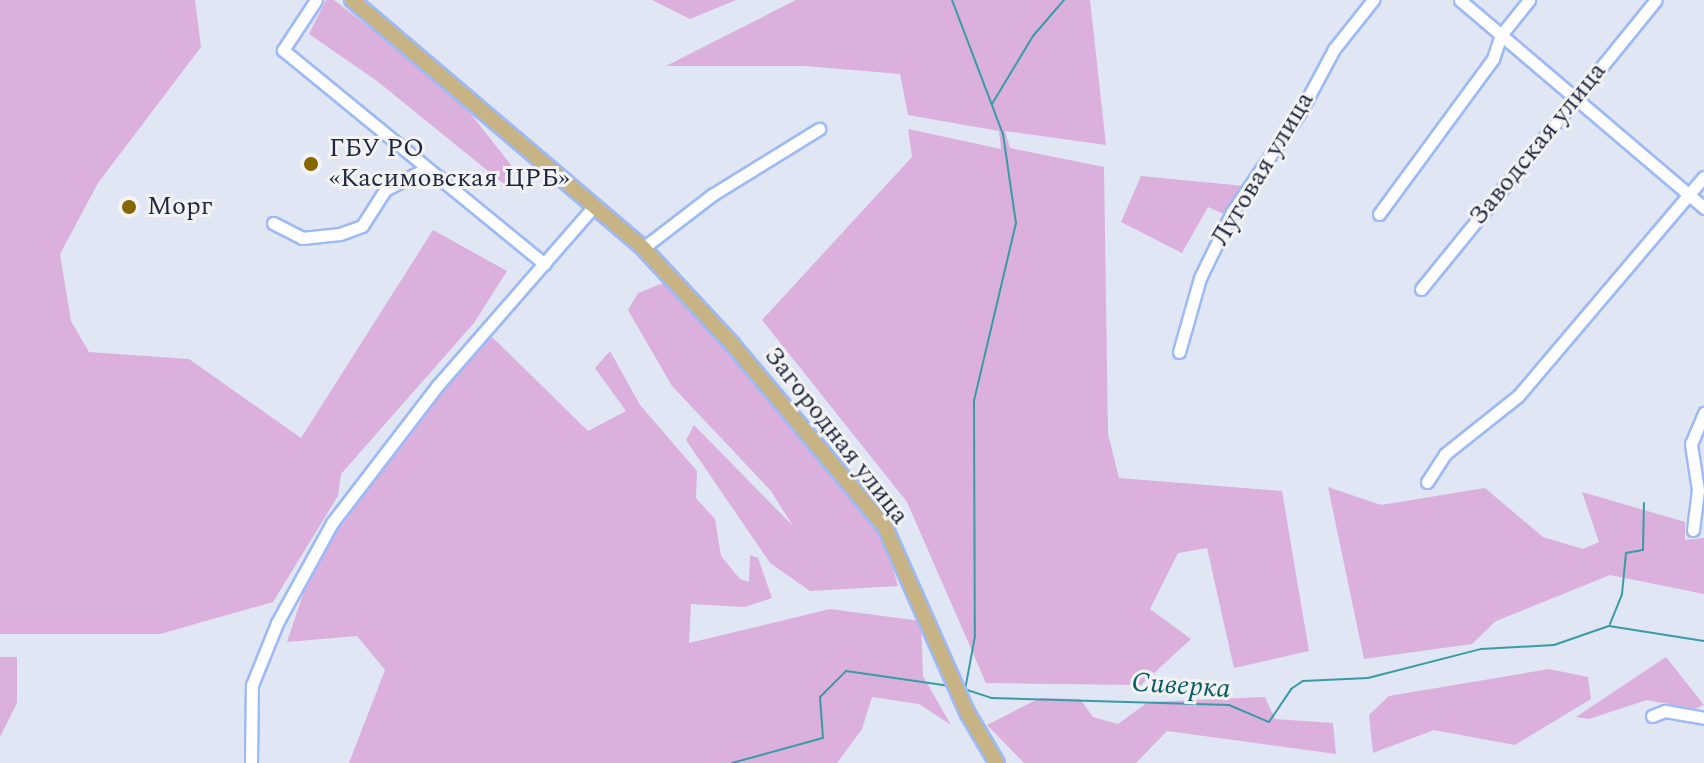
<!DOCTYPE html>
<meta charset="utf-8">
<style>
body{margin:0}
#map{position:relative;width:1704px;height:763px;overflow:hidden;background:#e0e6f3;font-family:Spectral,serif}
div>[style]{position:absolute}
.green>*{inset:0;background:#dbb0dd}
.stream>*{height:2px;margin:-1px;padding:0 1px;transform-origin:1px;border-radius:1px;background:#389ba6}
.roads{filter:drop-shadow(2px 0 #9ebaf5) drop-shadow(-2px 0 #9ebaf5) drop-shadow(0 2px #9ebaf5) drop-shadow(0 -2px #9ebaf5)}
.minor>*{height:11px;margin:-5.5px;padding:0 5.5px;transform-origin:5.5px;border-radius:5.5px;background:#fff}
.major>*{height:14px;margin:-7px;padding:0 7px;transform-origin:7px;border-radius:7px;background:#c8b384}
.dots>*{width:22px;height:22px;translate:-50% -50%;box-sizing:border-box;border:4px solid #f3f3f3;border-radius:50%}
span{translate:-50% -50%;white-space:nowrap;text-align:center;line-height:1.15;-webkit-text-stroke:6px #f3f3f3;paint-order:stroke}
.street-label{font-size:26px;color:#1f2941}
.poi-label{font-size:26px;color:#1f2941}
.left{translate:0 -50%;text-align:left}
.water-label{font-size:28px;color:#085d65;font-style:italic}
</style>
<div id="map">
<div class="green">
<i style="clip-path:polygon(0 0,195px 0,201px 47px,98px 183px,60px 254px,71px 321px,89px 352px,189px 359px,301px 438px,433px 230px,507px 271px,474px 323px,341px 474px,338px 496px,273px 602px,160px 634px,0 634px)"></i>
<i style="clip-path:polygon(326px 0,334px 0,455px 94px,515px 170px,504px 184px,377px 81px,309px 34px)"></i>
<i style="clip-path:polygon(652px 0,736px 0,690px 19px)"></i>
<i style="clip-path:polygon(796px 0,1090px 0,1106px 145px,1005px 131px,1010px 148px,1104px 167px,1108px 434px,1119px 478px,1282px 491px,1309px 651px,1234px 668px,1207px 548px,1178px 553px,1150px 609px,1191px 639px,1141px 685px,986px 683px,907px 502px,762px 320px,912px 157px,908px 129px,1001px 149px,999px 131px,908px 115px,900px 74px,806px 66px,666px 66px)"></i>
<i style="clip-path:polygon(1141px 176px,1244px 186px,1226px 215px,1208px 207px,1182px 253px,1121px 222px)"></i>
<i style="clip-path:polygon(666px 282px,829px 466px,886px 544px,898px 586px,810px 591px,770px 563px,686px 440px,694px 425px,793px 526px,771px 491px,672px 386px,628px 310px,638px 293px)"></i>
<i style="clip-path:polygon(489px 334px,588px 431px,626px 411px,595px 368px,610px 351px,640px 405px,697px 471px,696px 498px,715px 519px,721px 556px,740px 579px,749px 582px,750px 555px,758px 558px,772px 598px,745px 607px,691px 604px,689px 643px,830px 609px,921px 621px,923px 676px,951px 725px,919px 704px,872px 697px,862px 729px,837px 763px,349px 763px,385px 670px,357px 636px,287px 642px,310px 573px,338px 517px)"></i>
<i style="clip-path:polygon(1328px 487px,1381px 505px,1485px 488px,1543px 537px,1583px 549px,1599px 542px,1582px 492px,1685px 522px,1685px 540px,1704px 538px,1704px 594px,1610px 575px,1496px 621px,1472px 644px,1364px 659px)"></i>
<i style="clip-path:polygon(0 657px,17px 657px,17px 703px,0 737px)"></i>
<i style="clip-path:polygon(1666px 657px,1704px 705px,1695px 709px,1647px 700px,1589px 719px,1576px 717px)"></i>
<i style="clip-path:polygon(1549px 669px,1588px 677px,1591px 699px,1515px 745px,1434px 730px,1373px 753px,1369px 715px,1389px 696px)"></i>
<i style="clip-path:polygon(1265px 697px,1275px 719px,1333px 723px,1336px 754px,1167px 731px,1136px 763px,1024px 763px,987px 725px,1040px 698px,1080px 699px,1093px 717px,1118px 724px,1148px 702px)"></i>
</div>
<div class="stream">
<i style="left:952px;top:0;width:143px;rotate:69.2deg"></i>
<i style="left:1003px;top:134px;width:90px;rotate:81.7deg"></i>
<i style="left:1016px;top:223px;width:182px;rotate:103.3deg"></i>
<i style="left:974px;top:400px;width:236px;rotate:89.8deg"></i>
<i style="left:975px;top:636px;width:55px;rotate:100.5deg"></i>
<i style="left:992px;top:104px;width:79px;rotate:-58.9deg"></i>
<i style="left:1033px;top:36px;width:48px;rotate:-49.3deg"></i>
<i style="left:1610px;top:624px;width:32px;rotate:-68deg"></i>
<i style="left:1622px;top:594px;width:41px;rotate:-84.4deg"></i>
<i style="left:1626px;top:553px;width:17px;rotate:-10deg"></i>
<i style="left:1643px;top:550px;width:47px;rotate:-88.8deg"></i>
<i style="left:964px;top:689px;width:28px;rotate:18deg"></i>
<i style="left:991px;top:698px;width:238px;rotate:1.7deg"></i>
<i style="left:1229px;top:705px;width:43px;rotate:23deg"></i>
<i style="left:1269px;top:722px;width:40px;rotate:-56deg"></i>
<i style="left:1291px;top:689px;width:14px;rotate:-34deg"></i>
<i style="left:1303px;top:681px;width:65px;rotate:-2.6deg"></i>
<i style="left:1368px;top:678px;width:117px;rotate:-14.4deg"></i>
<i style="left:1481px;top:649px;width:73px;rotate:-3.1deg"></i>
<i style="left:1554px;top:645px;width:58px;rotate:-19.1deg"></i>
<i style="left:1609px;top:626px;width:96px;rotate:9deg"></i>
<i style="left:732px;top:763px;width:94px;rotate:-15.4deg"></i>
<i style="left:823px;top:738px;width:41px;rotate:-94.2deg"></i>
<i style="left:820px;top:697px;width:37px;rotate:-45deg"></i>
<i style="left:846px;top:671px;width:105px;rotate:8.2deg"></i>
</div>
<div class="roads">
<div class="minor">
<i style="left:316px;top:0;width:60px;rotate:123.4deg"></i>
<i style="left:283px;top:50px;width:338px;rotate:39.3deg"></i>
<i style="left:1460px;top:0;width:321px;rotate:40.4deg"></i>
<i style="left:1379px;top:214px;width:192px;rotate:-53.7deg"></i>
<i style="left:1493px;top:59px;width:25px;rotate:-72deg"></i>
<i style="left:1501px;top:35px;width:45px;rotate:-51.3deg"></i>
<i style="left:273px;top:223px;width:33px;rotate:27deg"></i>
<i style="left:302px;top:238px;width:38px;rotate:-6deg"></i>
<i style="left:340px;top:234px;width:23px;rotate:-20deg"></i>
<i style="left:362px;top:226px;width:43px;rotate:-57.4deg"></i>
<i style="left:385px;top:190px;width:47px;rotate:-27.6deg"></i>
<i style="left:643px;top:248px;width:87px;rotate:-37.5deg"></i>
<i style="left:712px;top:195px;width:126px;rotate:-31.7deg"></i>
<i style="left:1421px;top:289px;width:372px;rotate:-50.9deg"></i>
<i style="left:1179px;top:352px;width:77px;rotate:-74.2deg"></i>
<i style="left:1200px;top:278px;width:73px;rotate:-64.1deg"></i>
<i style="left:1232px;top:212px;width:125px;rotate:-55.8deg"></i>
<i style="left:1302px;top:109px;width:68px;rotate:-61.9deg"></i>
<i style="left:1334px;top:49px;width:63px;rotate:-51.5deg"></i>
<i style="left:1427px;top:482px;width:33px;rotate:-57deg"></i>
<i style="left:1445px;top:454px;width:93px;rotate:-38.5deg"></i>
<i style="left:1518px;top:396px;width:287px;rotate:-49.7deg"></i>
<i style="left:1693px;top:530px;width:40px;rotate:-82.9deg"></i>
<i style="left:1698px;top:490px;width:47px;rotate:-98.7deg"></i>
<i style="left:1691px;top:444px;width:34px;rotate:-67deg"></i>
<i style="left:1652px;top:716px;width:14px;rotate:-21deg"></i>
<i style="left:1665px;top:711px;width:40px;rotate:10deg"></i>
<i style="left:251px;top:763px;width:78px;rotate:-89.3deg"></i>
<i style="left:252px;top:685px;width:67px;rotate:-68deg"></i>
<i style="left:277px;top:623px;width:114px;rotate:-61.2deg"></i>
<i style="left:332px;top:523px;width:174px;rotate:-52.5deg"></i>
<i style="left:438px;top:385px;width:239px;rotate:-48.9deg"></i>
</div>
<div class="major">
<i style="left:352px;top:0;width:382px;rotate:40.4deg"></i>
<i style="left:643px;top:248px;width:132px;rotate:47.1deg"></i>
<i style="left:733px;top:345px;width:237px;rotate:50.1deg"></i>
<i style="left:885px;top:527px;width:205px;rotate:66.1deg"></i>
<i style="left:968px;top:714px;width:57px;rotate:59.4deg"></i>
</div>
</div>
<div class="dots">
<i style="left:311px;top:164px;background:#876500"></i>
<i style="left:129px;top:207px;background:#876500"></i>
</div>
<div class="street-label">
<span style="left:1538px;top:144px;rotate:-51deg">Заводская улица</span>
<span style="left:1263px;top:169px;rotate:-59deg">Луговая улица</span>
<span style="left:836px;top:436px;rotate:52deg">Загородная улица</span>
</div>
<div class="poi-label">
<span class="left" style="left:329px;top:164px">ГБУ РО<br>«Касимовская ЦРБ»</span>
<span class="left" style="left:147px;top:207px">Морг</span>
</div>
<div class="water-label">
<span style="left:1181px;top:686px;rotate:4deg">Сиверка</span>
</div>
</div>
